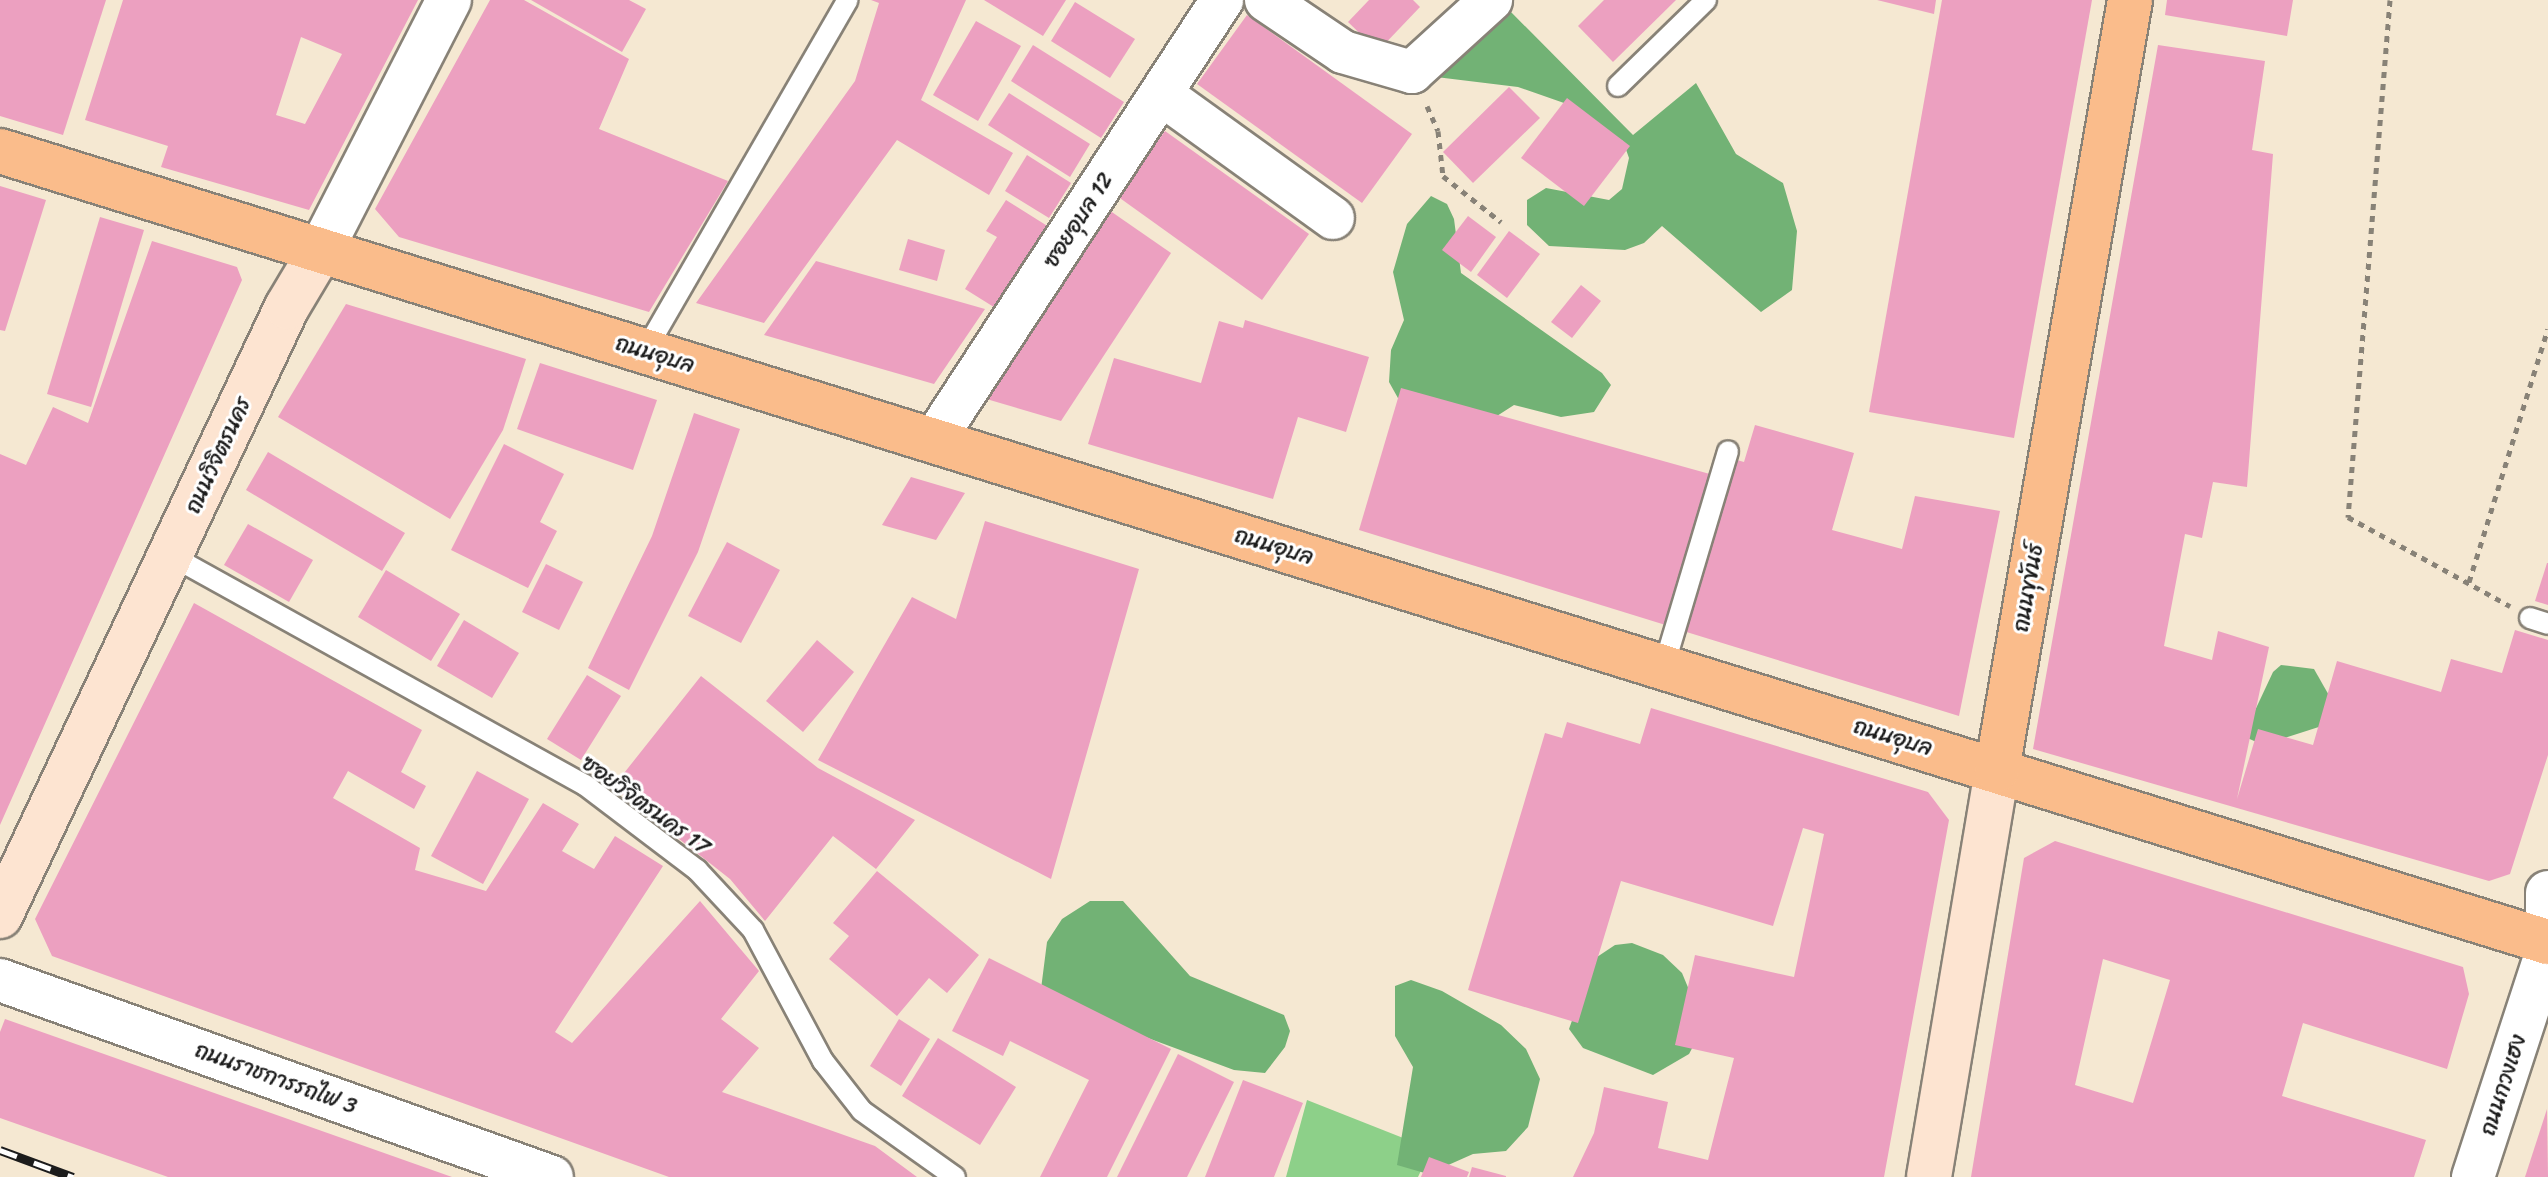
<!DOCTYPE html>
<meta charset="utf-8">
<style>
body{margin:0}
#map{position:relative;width:2548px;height:1177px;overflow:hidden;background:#f5e8d2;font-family:Sriracha,"Playpen Sans Thai",sans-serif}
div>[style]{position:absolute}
.green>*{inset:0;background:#8dd089}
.forest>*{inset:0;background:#72b275}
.building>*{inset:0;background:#eca0c0}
.path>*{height:5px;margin-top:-2.5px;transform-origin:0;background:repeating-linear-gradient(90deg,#888277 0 6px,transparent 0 12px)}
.roads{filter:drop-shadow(2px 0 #888277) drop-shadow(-2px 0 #888277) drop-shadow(0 2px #888277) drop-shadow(0 -2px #888277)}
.service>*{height:20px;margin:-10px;padding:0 10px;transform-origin:10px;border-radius:10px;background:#fff}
.minor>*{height:42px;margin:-21px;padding:0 21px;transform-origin:21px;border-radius:21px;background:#fff}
.tertiary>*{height:44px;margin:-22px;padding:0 22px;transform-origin:22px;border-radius:22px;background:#fff}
.secondary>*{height:44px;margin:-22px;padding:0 22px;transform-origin:22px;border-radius:22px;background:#fde4d1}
.primary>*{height:44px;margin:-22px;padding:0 22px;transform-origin:22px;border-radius:22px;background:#fabc8b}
.rail>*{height:9px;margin-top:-4.5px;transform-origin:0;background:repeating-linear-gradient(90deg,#fff 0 18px,#1c1c1c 0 36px);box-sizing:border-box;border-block:2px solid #1c1c1c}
span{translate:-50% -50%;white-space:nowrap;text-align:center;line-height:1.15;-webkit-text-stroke:6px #fff;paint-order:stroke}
.street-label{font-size:22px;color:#1c1c1c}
</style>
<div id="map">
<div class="green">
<i style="clip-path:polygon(1307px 1100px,1431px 1149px,1418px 1177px,1286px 1177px)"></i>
</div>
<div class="forest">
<i style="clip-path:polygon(1509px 10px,1633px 135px,1696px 83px,1736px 154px,1783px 183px,1797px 231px,1792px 290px,1761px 312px,1662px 226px,1644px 243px,1625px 250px,1549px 246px,1527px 225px,1527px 200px,1546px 188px,1609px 200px,1622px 189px,1629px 158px,1623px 141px,1564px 103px,1518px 87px,1436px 77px)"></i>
<i style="clip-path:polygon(1431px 196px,1447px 204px,1454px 219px,1461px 273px,1602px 373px,1611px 385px,1594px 412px,1561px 417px,1514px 405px,1486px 423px,1413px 425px,1389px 382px,1391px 350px,1404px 320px,1393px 272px,1407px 224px)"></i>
<i style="clip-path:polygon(2281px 665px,2314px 669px,2335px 706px,2325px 725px,2263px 745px,2243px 736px,2273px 672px)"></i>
<i style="clip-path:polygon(1090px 901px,1123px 901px,1190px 976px,1284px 1015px,1290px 1031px,1285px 1047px,1265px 1073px,1234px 1070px,1051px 1002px,1041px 989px,1047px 942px,1062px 919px)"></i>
<i style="clip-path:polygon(1632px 943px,1663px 955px,1682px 973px,1704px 1026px,1689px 1054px,1653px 1075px,1583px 1048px,1569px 1029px,1594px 959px,1615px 945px)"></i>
<i style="clip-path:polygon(1411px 980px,1442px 991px,1501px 1025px,1526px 1049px,1540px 1079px,1528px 1127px,1506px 1151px,1473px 1154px,1428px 1174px,1397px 1165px,1413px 1067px,1395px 1036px,1395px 986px)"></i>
</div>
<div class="building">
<i style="clip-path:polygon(0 0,106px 0,63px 135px,0 116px)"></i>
<i style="clip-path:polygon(evenodd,123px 0,418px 0,309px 210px,161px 167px,168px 146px,85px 120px,123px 0,301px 37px,342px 54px,305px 124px,276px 115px,301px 37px)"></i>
<i style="clip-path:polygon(490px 0,524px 0,629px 59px,599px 129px,728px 181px,649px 312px,399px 237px,375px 209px)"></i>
<i style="clip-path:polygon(531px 0,629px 0,646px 9px,622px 52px)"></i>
<i style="clip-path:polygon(871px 0,966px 0,921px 100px,1013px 153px,989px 195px,897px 140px,764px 323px,696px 303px,855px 81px,879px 3px)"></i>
<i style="clip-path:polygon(984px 0,1066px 0,1043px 36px)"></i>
<i style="clip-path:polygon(1369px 0,1413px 0,1420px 7px,1378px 51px,1348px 22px)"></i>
<i style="clip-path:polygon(1604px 0,1676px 0,1613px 62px,1578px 26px)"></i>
<i style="clip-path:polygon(1877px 0,1936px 0,1934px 14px)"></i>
<i style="clip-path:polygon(1942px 0,2092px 0,2014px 438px,1869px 412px)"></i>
<i style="clip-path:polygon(2167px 0,2293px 0,2287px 36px,2165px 15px)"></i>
<i style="clip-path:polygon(1075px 2px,1135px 39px,1110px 78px,1051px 41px)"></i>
<i style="clip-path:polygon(1247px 15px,1412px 134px,1362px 203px,1197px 84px)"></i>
<i style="clip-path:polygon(976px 21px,1021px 46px,978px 121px,933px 95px)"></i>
<i style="clip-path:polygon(1033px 45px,1124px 102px,1101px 138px,1011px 81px)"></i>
<i style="clip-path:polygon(2158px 45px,2265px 61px,2252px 150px,2273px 154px,2247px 487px,2213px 482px,2202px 538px,2185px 534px,2164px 646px,2212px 660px,2218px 631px,2269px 647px,2237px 799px,2258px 729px,2313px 745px,2337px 661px,2441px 692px,2451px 659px,2502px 673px,2515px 630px,2548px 640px,2548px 755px,2510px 874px,2489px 881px,2033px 749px)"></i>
<i style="clip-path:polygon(1509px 87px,1540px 118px,1473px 183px,1443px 152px)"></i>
<i style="clip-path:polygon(1009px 93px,1090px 144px,1070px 177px,988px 125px)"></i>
<i style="clip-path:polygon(1567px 98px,1630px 146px,1584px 206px,1521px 158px)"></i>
<i style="clip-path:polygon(1165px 131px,1309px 234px,1262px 300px,1117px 196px)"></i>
<i style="clip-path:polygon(1027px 155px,1071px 183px,1049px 218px,1005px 191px)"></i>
<i style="clip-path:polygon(0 186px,46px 200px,5px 331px,0 330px)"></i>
<i style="clip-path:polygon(1006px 200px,1049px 227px,997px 309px,965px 289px,997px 237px,986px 231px)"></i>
<i style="clip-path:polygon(1106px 208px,1171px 253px,1061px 421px,983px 398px)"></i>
<i style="clip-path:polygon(1468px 216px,1496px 237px,1471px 272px,1442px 250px)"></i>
<i style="clip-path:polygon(100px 217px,144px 230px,91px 407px,47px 394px)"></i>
<i style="clip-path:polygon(1509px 231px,1540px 254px,1507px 298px,1477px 275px)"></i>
<i style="clip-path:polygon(908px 239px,945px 250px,937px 281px,899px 270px)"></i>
<i style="clip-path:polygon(152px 241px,237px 267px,242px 280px,0 825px,0 454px,26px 465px,53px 407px,88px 423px)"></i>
<i style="clip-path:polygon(816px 261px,985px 309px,934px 384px,764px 335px)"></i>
<i style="clip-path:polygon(1581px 285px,1601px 301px,1572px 338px,1551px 322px)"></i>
<i style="clip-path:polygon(346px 304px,526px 359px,503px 430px,450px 519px,278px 417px)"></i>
<i style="clip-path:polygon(1245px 320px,1369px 357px,1346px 432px,1298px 417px,1273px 499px,1088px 444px,1114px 358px,1201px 383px,1219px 321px,1243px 328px)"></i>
<i style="clip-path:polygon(540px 363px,657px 400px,633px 470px,517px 429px)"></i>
<i style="clip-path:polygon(1401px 388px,1717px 476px,1672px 627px,1359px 530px)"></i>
<i style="clip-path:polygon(694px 413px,740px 429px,698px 552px,629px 690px,588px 668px,652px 536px)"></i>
<i style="clip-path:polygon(1755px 425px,1854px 453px,1832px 530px,1902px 549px,1915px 496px,2000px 511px,1959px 716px,1680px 630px,1730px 458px,1744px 462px)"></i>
<i style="clip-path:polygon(504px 444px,564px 474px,540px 522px,557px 531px,528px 588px,451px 550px)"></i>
<i style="clip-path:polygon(268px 452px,405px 533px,382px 571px,246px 490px)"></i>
<i style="clip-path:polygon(911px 477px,965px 493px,936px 540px,882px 525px)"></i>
<i style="clip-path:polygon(985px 521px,1139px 569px,1051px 879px,818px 760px,912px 597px,956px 619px)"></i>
<i style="clip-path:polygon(248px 524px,313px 560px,289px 602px,224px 565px)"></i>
<i style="clip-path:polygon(727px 542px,780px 570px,741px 643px,688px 616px)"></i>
<i style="clip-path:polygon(2547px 563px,2548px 563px,2548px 605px,2535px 601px)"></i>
<i style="clip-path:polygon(546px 564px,583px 582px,559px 630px,522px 612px)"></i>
<i style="clip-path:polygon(386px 570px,460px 614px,431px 661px,358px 617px)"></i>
<i style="clip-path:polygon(194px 603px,422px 730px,401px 772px,426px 786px,414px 809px,348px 771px,333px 798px,420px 848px,415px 870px,486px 891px,543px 803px,579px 824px,562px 851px,594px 869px,615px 836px,663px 866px,555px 1032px,572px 1043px,700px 901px,759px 971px,721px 1019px,759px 1048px,722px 1092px,875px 1146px,917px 1177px,669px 1177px,52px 956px,35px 919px)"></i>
<i style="clip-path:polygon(464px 620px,519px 653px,492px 698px,437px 666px)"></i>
<i style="clip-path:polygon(817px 640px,854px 672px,803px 732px,766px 701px)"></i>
<i style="clip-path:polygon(587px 675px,621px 696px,581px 760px,547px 739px)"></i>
<i style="clip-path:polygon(701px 676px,818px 768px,915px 820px,876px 869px,833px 836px,765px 921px,730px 879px,613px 787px)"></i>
<i style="clip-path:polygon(1651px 708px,1928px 792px,1949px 820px,1884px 1177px,1573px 1177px,1594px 1133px,1604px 1087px,1668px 1102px,1658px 1148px,1708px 1160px,1734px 1058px,1675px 1045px,1695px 955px,1794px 977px,1824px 834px,1803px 828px,1773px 926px,1621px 881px,1578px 1023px,1468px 990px,1545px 733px,1562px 738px,1567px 722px,1640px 744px)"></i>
<i style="clip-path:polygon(477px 771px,529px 799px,483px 884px,431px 856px)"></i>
<i style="clip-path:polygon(evenodd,2055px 841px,2463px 967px,2469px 994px,2447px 1069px,2303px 1023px,2282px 1096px,2426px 1140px,2414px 1177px,1971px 1177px,2024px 858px,2055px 841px,2103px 959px,2170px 980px,2133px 1103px,2075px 1085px,2103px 959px)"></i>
<i style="clip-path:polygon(877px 871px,979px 955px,947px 993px,929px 978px,897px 1016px,829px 959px,849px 936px,833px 923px)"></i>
<i style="clip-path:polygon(989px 958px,1171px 1049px,1107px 1177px,1040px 1177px,1089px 1080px,1010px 1041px,1003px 1056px,952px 1031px)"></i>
<i style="clip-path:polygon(5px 1019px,452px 1177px,168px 1177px,0 1118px,0 1032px)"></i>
<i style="clip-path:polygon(899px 1019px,930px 1039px,901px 1086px,870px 1066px)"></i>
<i style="clip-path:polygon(938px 1038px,1016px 1087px,980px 1145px,902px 1096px)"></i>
<i style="clip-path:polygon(1178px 1054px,1234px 1082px,1187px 1177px,1117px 1177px)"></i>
<i style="clip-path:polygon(1243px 1080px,1303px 1103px,1274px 1177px,1205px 1177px)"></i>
<i style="clip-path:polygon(2547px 1109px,2548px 1177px,2525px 1177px)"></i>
<i style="clip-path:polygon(1429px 1157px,1469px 1172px,1467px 1177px,1421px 1177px)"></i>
<i style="clip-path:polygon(1472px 1167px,1506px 1176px,1506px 1177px,1469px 1177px)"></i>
</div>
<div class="path">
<i style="left:2390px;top:0;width:519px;rotate:94.64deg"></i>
<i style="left:2348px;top:517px;width:185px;rotate:28.8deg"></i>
<i style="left:1427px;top:106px;width:27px;rotate:66deg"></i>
<i style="left:1438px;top:131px;width:45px;rotate:83.7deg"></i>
<i style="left:1443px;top:176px;width:74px;rotate:38.4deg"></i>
<i style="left:2469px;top:582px;width:265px;rotate:-72.7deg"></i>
</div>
<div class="roads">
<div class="service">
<i style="left:1618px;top:86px;width:123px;rotate:-44.3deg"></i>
<i style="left:645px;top:351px;width:405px;rotate:-60deg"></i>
<i style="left:170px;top:555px;width:474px;rotate:29deg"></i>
<i style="left:585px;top:785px;width:141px;rotate:37.2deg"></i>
<i style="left:697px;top:870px;width:82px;rotate:47deg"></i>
<i style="left:753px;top:930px;width:149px;rotate:61.9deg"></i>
<i style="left:823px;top:1061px;width:63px;rotate:52deg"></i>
<i style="left:862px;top:1111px;width:114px;rotate:35.4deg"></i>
<i style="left:2530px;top:618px;width:19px;rotate:18deg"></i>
<i style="left:1664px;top:666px;width:224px;rotate:-73.4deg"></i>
</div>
<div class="minor">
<i style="left:1266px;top:0;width:93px;rotate:34deg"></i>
<i style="left:1343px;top:52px;width:72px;rotate:16.2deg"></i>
<i style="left:1412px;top:72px;width:107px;rotate:-42.3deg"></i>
<i style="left:1161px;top:94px;width:212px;rotate:35.8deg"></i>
<i style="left:934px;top:440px;width:526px;rotate:-56.79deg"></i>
<i style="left:0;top:980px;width:586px;rotate:19.64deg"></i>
<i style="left:2473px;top:1177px;width:241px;rotate:-71.9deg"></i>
</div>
<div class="tertiary">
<i style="left:321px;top:250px;width:281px;rotate:-62.9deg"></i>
<i style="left:2548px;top:893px;width:34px;rotate:90deg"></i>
</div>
<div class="secondary">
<i style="left:0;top:916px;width:673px;rotate:-64.77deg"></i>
<i style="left:287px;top:307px;width:66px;rotate:-59.2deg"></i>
<i style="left:1929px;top:1177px;width:413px;rotate:-80.5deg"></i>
</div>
<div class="primary">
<i style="left:0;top:151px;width:2668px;rotate:17.25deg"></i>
<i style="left:1997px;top:770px;width:781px;rotate:-80.2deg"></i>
</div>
</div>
<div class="rail">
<i style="left:0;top:1150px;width:78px;rotate:20.3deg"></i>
</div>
<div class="street-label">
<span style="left:1078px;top:220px;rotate:-57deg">ซอยอุบล 12</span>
<span style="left:655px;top:354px;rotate:17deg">ถนนอุบล</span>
<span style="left:218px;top:455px;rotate:-65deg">ถนนวิจิตรนคร</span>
<span style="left:1274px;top:546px;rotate:17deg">ถนนอุบล</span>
<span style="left:2028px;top:588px;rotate:-80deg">ถนนขุขันธ์</span>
<span style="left:1893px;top:737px;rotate:17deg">ถนนอุบล</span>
<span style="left:646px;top:805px;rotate:36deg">ซอยวิจิตรนคร 17</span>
<span style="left:276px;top:1078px;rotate:20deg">ถนนราชการรถไฟ 3</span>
<span style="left:2503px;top:1085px;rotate:-72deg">ถนนกวงเฮง</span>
</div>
</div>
